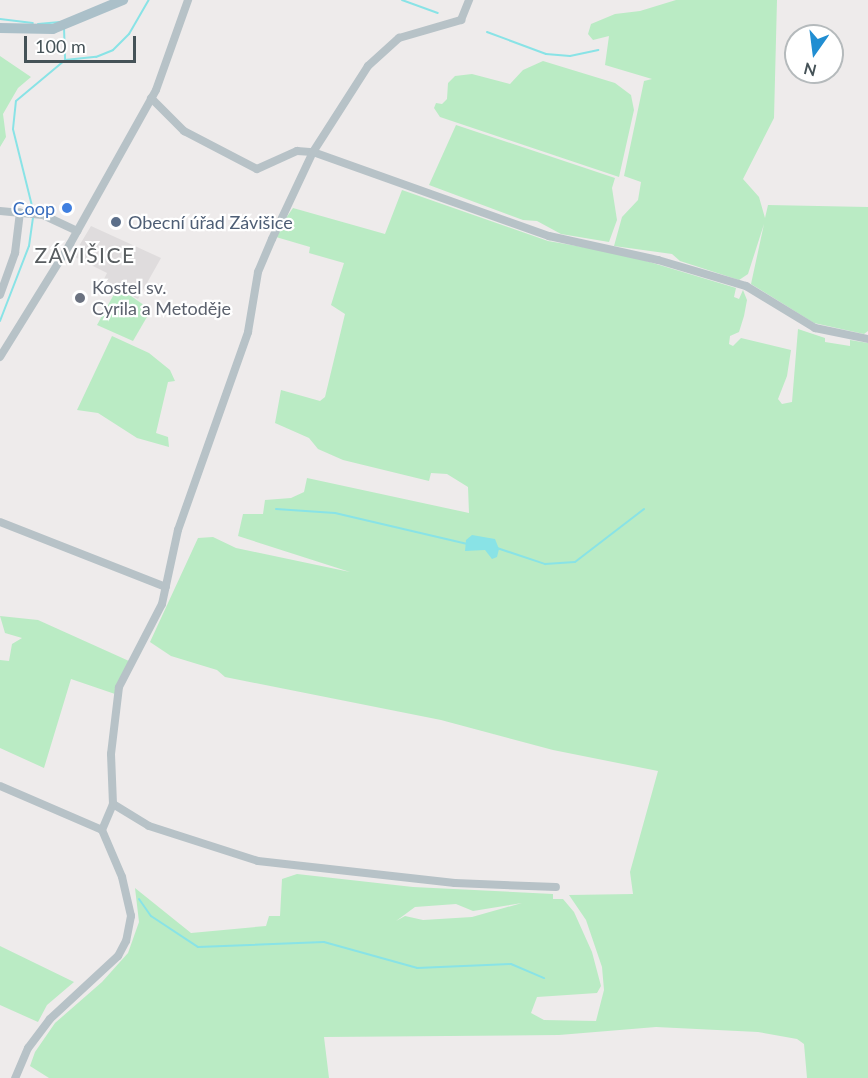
<!DOCTYPE html>
<meta charset="utf-8">
<style>
body{margin:0}
#map{position:relative;width:868px;height:1078px;overflow:hidden;background:#eeebeb;font-family:Lato,sans-serif}
div>[style]{position:absolute}
.education>*{inset:0;background:#dfdcdd}
.green>*{inset:0;background:#baebc4}
.water>*{inset:0;background:#89e3e6}
.stream>*{height:2px;margin:-1px;padding:0 1px;transform-origin:1px;border-radius:1px;background:#89e3e6}
.minor>*{height:8px;margin:-4px;padding:0 4px;transform-origin:4px;border-radius:4px;background:#b7c2c7}
.major>*{height:10px;margin:-5px;padding:0 5px;transform-origin:5px;border-radius:5px;background:#abc0c9}
.dots>*{width:16px;height:16px;translate:-50% -50%;box-sizing:border-box;border:3px solid #fff;border-radius:50%}
span{translate:-50% -50%;white-space:nowrap;text-align:center;line-height:1.15;-webkit-text-stroke:4.5px #fff;paint-order:stroke}
.shop-label{font-size:18px;color:#366cbe}
.right{translate:-100% -50%;text-align:right}
.service-label{font-size:18px;color:#4e5e75}
.left{translate:0 -50%;text-align:left}
.worship-label{font-size:18px;color:#5b616d}
.quarter-label{font-size:21px;color:#585d60;letter-spacing:1.5px}
.north{position:absolute;left:784px;top:24px;width:60px;height:60px;box-sizing:border-box;background:#fff;border:2px solid #b5babc;border-radius:50%;rotate:194deg;font-size:16px;font-weight:700;line-height:24px;text-align:center;color:#455257}
.north::after{content:'';display:block;margin:auto;width:21px;height:27px;background:#218ed2;clip-path:polygon(50% 0,100% 100%,50% 72%,0 100%)}
.scale{position:absolute;left:24px;top:36px;width:112px;height:27px;box-sizing:border-box;border:3px solid #455257;border-top:0;padding-left:8px;font-size:18px;line-height:21px;white-space:nowrap;color:#455257;-webkit-text-stroke:4px #fff;paint-order:stroke}
</style>
<div id="map">
<div class="education">
<i style="clip-path:polygon(91px 226px,161px 258px,138px 299px,104px 279px,107px 273px,73px 256px)"></i>
</div>
<div class="green">
<i style="clip-path:polygon(676px 0,777px 0,774px 118px,743px 179px,759px 197px,765px 218px,768px 205px,868px 207px,868px 331px,864px 334px,814px 323px,751px 284px,764px 224px,748px 274px,739px 280px,680px 261px,672px 254px,614px 246px,622px 217px,638px 200px,641px 182px,624px 176px,644px 81px,652px 79px,605px 65px,609px 36px,593px 40px,588px 34px,591px 24px,615px 14px,640px 11px)"></i>
<i style="clip-path:polygon(0 56px,31px 77px,18px 88px,3px 114px,6px 137px,0 147px)"></i>
<i style="clip-path:polygon(543px 61px,615px 83px,631px 95px,634px 110px,619px 177px,440px 117px,434px 108px,436px 103px,442px 104px,447px 99px,448px 83px,455px 76px,472px 74px,510px 84px,523px 70px)"></i>
<i style="clip-path:polygon(456px 125px,615px 178px,612px 188px,617px 220px,609px 242px,561px 234px,537px 221px,523px 220px,429px 185px)"></i>
<i style="clip-path:polygon(evenodd,402px 190px,548px 241px,623px 254px,736px 288px,734px 297px,739px 299px,743px 290px,747px 300px,744px 316px,739px 332px,730px 336px,729px 344px,733px 346px,741px 338px,791px 350px,787px 376px,778px 399px,782px 404px,792px 402px,798px 329px,825px 338px,825px 342px,850px 346px,850px 340px,868px 343px,868px 1078px,807px 1078px,804px 1044px,797px 1039px,758px 1032px,656px 1027px,559px 1035px,324px 1037px,329px 1078px,49px 1078px,30px 1066px,35px 1052px,55px 1023px,102px 982px,128px 953px,139px 922px,135px 888px,191px 933px,266px 926px,269px 916px,280px 916px,282px 879px,297px 874px,413px 887px,553px 894px,553px 899px,563px 899px,574px 912px,592px 952px,601px 986px,597px 993px,537px 997px,531px 1013px,544px 1020px,596px 1021px,604px 990px,602px 967px,586px 920px,569px 895px,633px 894px,630px 872px,658px 771px,553px 750px,441px 720px,225px 677px,217px 670px,171px 656px,150px 642px,198px 538px,213px 537px,236px 548px,350px 572px,238px 536px,243px 514px,263px 514px,265px 500px,291px 498px,304px 492px,307px 478px,469px 513px,468px 487px,447px 474px,431px 473px,429px 481px,343px 460px,318px 449px,309px 438px,275px 423px,281px 390px,320px 401px,325px 397px,345px 314px,331px 305px,344px 263px,309px 253px,310px 247px,276px 237px,286px 218px,293px 208px,385px 234px,402px 190px,522px 903px,472px 917px,423px 920px,405px 916px,396px 921px,415px 907px,456px 904px,473px 911px,522px 903px)"></i>
<i style="clip-path:polygon(118px 287px,151px 310px,133px 341px,97px 325px)"></i>
<i style="clip-path:polygon(112px 336px,149px 353px,170px 370px,175px 381px,168px 382px,156px 433px,168px 437px,169px 447px,137px 438px,98px 413px,77px 410px)"></i>
<i style="clip-path:polygon(0 616px,38px 620px,129px 661px,115px 694px,71px 679px,44px 768px,0 748px,0 660px,9px 661px,12px 644px,22px 638px,5px 633px)"></i>
<i style="clip-path:polygon(0 946px,74px 982px,47px 1005px,38px 1022px,0 1005px)"></i>
</div>
<div class="water">
<i style="clip-path:polygon(472px 535px,495px 539px,499px 549px,497px 557px,492px 559px,485px 550px,465px 551px,466px 540px)"></i>
</div>
<div class="stream">
<i style="left:402px;top:0;width:38px;rotate:20deg"></i>
<i style="left:0;top:19px;width:33px;rotate:7deg"></i>
<i style="left:38px;top:24px;width:25px;rotate:-5deg"></i>
<i style="left:64px;top:28px;width:32px;rotate:88deg"></i>
<i style="left:487px;top:32px;width:63px;rotate:20.4deg"></i>
<i style="left:546px;top:54px;width:24px;rotate:5deg"></i>
<i style="left:570px;top:56px;width:29px;rotate:-12deg"></i>
<i style="left:33px;top:210px;width:83px;rotate:-103.9deg"></i>
<i style="left:13px;top:129px;width:28px;rotate:-84deg"></i>
<i style="left:16px;top:101px;width:64px;rotate:-39.9deg"></i>
<i style="left:65px;top:60px;width:31px;rotate:-6deg"></i>
<i style="left:96px;top:57px;width:18px;rotate:-22deg"></i>
<i style="left:113px;top:50px;width:23px;rotate:-45deg"></i>
<i style="left:129px;top:34px;width:39px;rotate:-60deg"></i>
<i style="left:0;top:321px;width:80px;rotate:-68.9deg"></i>
<i style="left:29px;top:246px;width:30px;rotate:-82deg"></i>
<i style="left:276px;top:509px;width:59px;rotate:3.9deg"></i>
<i style="left:335px;top:513px;width:136px;rotate:13.2deg"></i>
<i style="left:497px;top:548px;width:51px;rotate:18.4deg"></i>
<i style="left:545px;top:564px;width:30px;rotate:-4deg"></i>
<i style="left:575px;top:562px;width:87px;rotate:-37.5deg"></i>
<i style="left:139px;top:899px;width:21px;rotate:55deg"></i>
<i style="left:151px;top:916px;width:56px;rotate:33.4deg"></i>
<i style="left:198px;top:947px;width:126px;rotate:-2.3deg"></i>
<i style="left:324px;top:942px;width:97px;rotate:15.6deg"></i>
<i style="left:417px;top:968px;width:94px;rotate:-2.4deg"></i>
<i style="left:511px;top:964px;width:36px;rotate:23deg"></i>
</div>
<div class="minor">
<i style="left:151px;top:98px;width:47px;rotate:45deg"></i>
<i style="left:184px;top:131px;width:82px;rotate:27.5deg"></i>
<i style="left:257px;top:169px;width:44px;rotate:-24.2deg"></i>
<i style="left:297px;top:151px;width:16px;rotate:4deg"></i>
<i style="left:313px;top:152px;width:251px;rotate:19.6deg"></i>
<i style="left:549px;top:236px;width:112px;rotate:12.4deg"></i>
<i style="left:658px;top:260px;width:92px;rotate:16.5deg"></i>
<i style="left:746px;top:286px;width:81px;rotate:31.3deg"></i>
<i style="left:815px;top:328px;width:54px;rotate:11.7deg"></i>
<i style="left:0;top:211px;width:43px;rotate:5.3deg"></i>
<i style="left:43px;top:215px;width:38px;rotate:25deg"></i>
<i style="left:0;top:295px;width:45px;rotate:-70.3deg"></i>
<i style="left:15px;top:253px;width:41px;rotate:-83deg"></i>
<i style="left:0;top:357px;width:133px;rotate:-58.2deg"></i>
<i style="left:70px;top:244px;width:176px;rotate:-60.8deg"></i>
<i style="left:156px;top:90px;width:96px;rotate:-70.4deg"></i>
<i style="left:0;top:522px;width:178px;rotate:21.4deg"></i>
<i style="left:0;top:786px;width:111px;rotate:23.3deg"></i>
<i style="left:102px;top:830px;width:51px;rotate:66.9deg"></i>
<i style="left:122px;top:877px;width:40px;rotate:77deg"></i>
<i style="left:131px;top:916px;width:25px;rotate:101deg"></i>
<i style="left:126px;top:941px;width:17px;rotate:118deg"></i>
<i style="left:118px;top:956px;width:93px;rotate:137.2deg"></i>
<i style="left:50px;top:1019px;width:36px;rotate:127deg"></i>
<i style="left:28px;top:1048px;width:33px;rotate:113deg"></i>
<i style="left:113px;top:804px;width:42px;rotate:31.4deg"></i>
<i style="left:149px;top:826px;width:114px;rotate:17.8deg"></i>
<i style="left:258px;top:861px;width:198px;rotate:6.4deg"></i>
<i style="left:455px;top:883px;width:101px;rotate:2.3deg"></i>
<i style="left:102px;top:830px;width:28px;rotate:-67deg"></i>
<i style="left:113px;top:804px;width:50px;rotate:-92.3deg"></i>
<i style="left:111px;top:754px;width:67px;rotate:-83.2deg"></i>
<i style="left:119px;top:687px;width:93px;rotate:-62.6deg"></i>
<i style="left:162px;top:604px;width:76px;rotate:-77.8deg"></i>
<i style="left:178px;top:530px;width:210px;rotate:-70.5deg"></i>
<i style="left:248px;top:332px;width:61px;rotate:-80.5deg"></i>
<i style="left:258px;top:272px;width:36px;rotate:-67deg"></i>
<i style="left:272px;top:239px;width:96px;rotate:-64.8deg"></i>
<i style="left:313px;top:152px;width:102px;rotate:-57.4deg"></i>
<i style="left:368px;top:66px;width:42px;rotate:-42.1deg"></i>
<i style="left:399px;top:38px;width:65px;rotate:-16.2deg"></i>
<i style="left:461px;top:20px;width:22px;rotate:-68deg"></i>
</div>
<div class="major">
<i style="left:0;top:28px;width:53px;rotate:1.1deg"></i>
<i style="left:53px;top:29px;width:76px;rotate:-22.5deg"></i>
</div>
<div class="dots">
<i style="left:67px;top:208px;background:#3f7fe0"></i>
<i style="left:116px;top:222px;background:#5c6f8a"></i>
<i style="left:80px;top:298px;background:#6b7280"></i>
</div>
<div class="shop-label">
<span class="right" style="left:55px;top:208px">Coop</span>
</div>
<div class="service-label">
<span class="left" style="left:128px;top:222px">Obecní úřad Závišice</span>
</div>
<div class="worship-label">
<span class="left" style="left:92px;top:298px">Kostel sv.<br>Cyrila a Metoděje</span>
</div>
<div class="quarter-label">
<span style="left:85px;top:255px">ZÁVIŠICE</span>
</div>
<div class="north">N</div>
<div class="scale">100 m</div>
</div>
